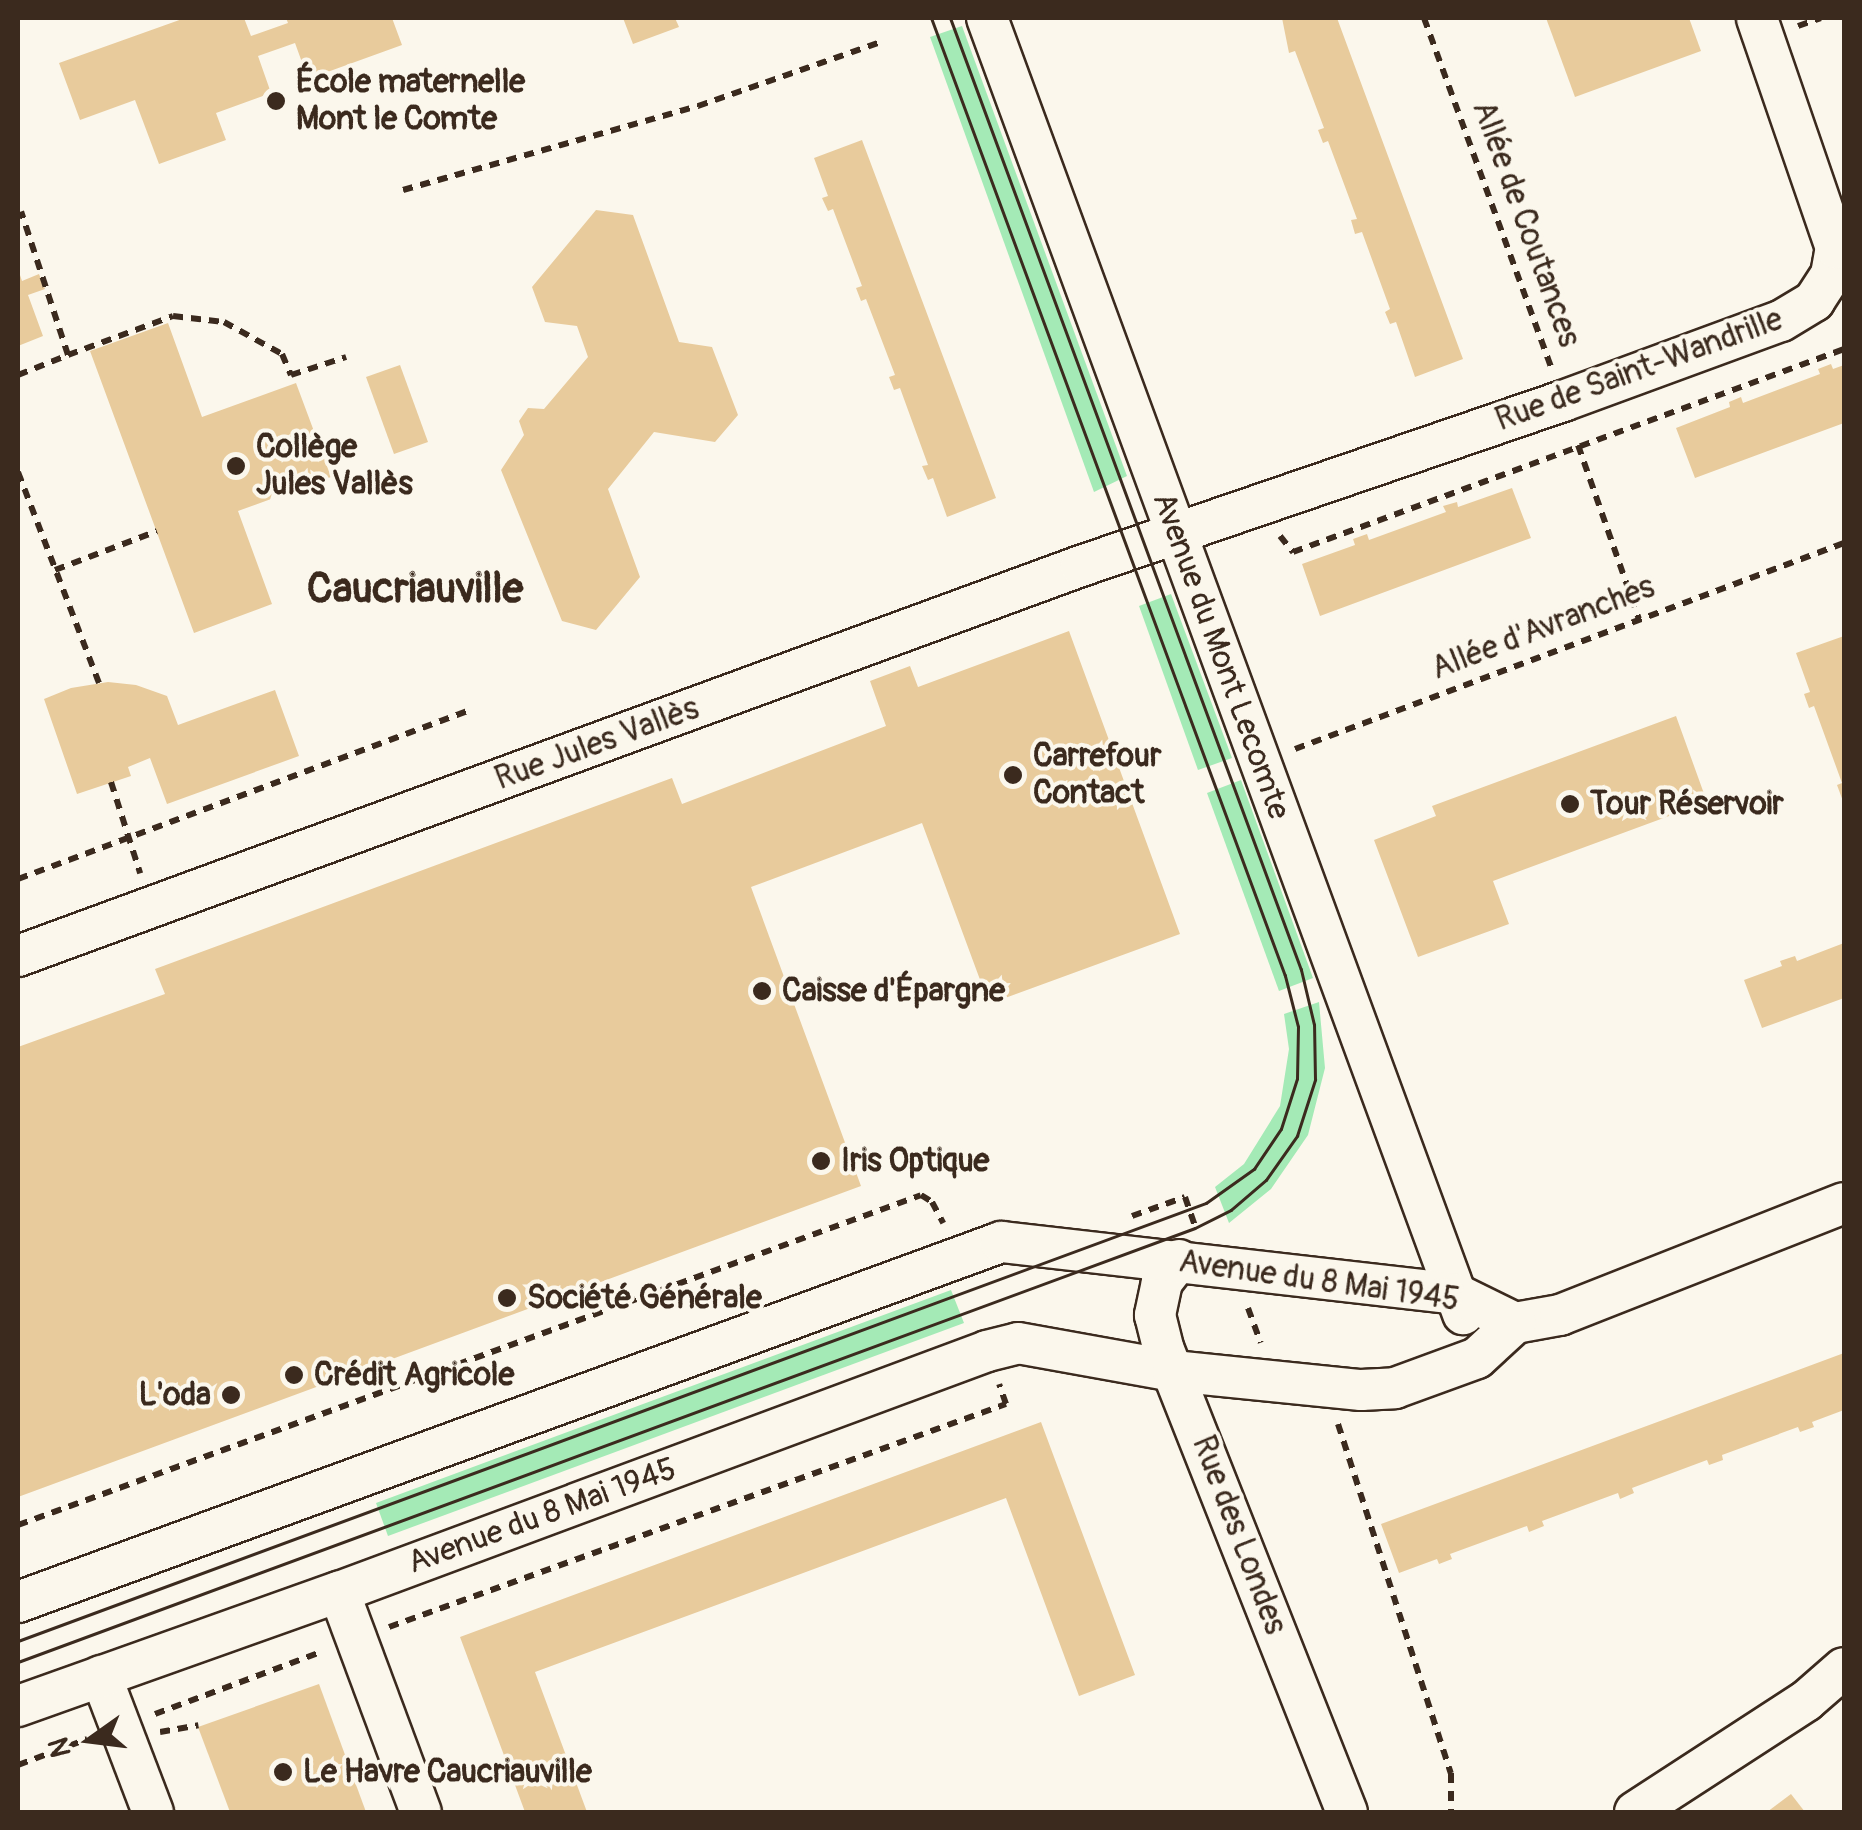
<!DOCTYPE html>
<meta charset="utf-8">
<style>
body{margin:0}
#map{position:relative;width:1862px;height:1830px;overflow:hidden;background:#fbf7ec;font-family:Pangolin,sans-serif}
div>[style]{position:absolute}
.green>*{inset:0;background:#a4eab6}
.building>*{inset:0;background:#e8cb9c}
.path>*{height:6px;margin-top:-3px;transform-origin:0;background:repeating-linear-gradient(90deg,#3b2a1e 0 10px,transparent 0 18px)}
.roads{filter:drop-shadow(2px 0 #3b2a1e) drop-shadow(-2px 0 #3b2a1e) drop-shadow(0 2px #3b2a1e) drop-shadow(0 -2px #3b2a1e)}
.minor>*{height:40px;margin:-20px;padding:0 20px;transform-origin:20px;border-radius:20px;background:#fbf7ec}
.tram>*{height:2.5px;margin:-1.25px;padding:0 1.25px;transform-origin:1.25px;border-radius:1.25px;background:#3b2a1e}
.dots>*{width:28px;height:28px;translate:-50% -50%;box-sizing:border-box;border:5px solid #fbf7ec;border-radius:50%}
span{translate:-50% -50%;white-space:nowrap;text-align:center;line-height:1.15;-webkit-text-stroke:8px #fbf7ec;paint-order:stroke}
.poi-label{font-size:32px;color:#3b2a1e;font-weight:700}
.left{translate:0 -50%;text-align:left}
.right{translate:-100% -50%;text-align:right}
.street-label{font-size:32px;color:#3b2a1e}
.district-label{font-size:42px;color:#3b2a1e;font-weight:700}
.frame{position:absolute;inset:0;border:20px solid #3b2a1e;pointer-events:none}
.north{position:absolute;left:40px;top:1690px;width:100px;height:100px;-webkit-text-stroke:8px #fbf7ec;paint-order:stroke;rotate:256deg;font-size:28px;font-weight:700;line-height:40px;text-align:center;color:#3b2a1e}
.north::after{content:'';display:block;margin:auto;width:35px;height:45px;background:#3b2a1e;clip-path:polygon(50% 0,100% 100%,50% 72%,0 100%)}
</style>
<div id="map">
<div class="green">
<i style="clip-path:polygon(962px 26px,1127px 476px,1094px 492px,930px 37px)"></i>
<i style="clip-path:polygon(1171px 594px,1232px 758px,1198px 770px,1139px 606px)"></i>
<i style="clip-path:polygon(1241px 780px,1313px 978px,1279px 991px,1207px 793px)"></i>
<i style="clip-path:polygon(1319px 1002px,1325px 1068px,1308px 1135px,1271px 1189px,1229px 1223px,1215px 1187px,1244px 1164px,1280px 1106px,1289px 1049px,1284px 1014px)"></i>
<i style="clip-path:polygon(951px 1290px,964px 1323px,388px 1536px,376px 1503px)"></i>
</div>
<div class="building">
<i style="clip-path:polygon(185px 18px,244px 18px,251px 36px,288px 23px,286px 18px,392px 18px,402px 45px,308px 79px,295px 43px,258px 56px,271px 93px,216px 113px,226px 140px,159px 164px,135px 100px,80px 120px,59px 63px)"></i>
<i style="clip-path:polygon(623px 18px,675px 18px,679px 27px,633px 44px)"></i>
<i style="clip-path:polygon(1282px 18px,1337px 18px,1463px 359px,1415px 377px,1396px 322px,1390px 324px,1385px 312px,1390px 309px,1362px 232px,1355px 234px,1351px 220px,1357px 219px,1328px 141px,1323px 143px,1318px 130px,1324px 128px,1295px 51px,1289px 53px)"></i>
<i style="clip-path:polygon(1546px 18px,1689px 18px,1701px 51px,1575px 97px)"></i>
<i style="clip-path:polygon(862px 140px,996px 498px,947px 517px,933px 478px,928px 480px,922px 466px,928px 465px,900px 388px,894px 390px,889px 377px,895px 375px,866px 299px,861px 301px,856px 288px,862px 286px,833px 209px,828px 211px,822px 198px,828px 196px,814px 158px)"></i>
<i style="clip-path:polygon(596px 210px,633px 215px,679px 342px,712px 347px,738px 415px,715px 442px,654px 432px,608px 489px,640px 577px,596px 630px,562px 621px,501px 470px,524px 435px,519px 421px,528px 408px,544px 409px,588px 357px,577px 326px,545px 322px,532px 287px)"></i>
<i style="clip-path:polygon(18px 269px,22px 281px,39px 274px,45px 289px,28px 295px,43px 336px,18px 346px)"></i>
<i style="clip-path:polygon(168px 323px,202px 417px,296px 383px,331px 477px,238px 511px,272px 604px,194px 633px,90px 351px)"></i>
<i style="clip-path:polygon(1831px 364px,1833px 369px,1844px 365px,1844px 423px,1695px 478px,1676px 428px,1730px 407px,1729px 402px,1741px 397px,1743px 403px,1820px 374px,1818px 369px)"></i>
<i style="clip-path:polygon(400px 365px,428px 442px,394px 454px,366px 377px)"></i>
<i style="clip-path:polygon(1512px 488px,1531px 538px,1320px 616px,1302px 564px,1355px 545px,1353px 539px,1367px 534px,1369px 540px,1446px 512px,1443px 506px,1457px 502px,1458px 507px)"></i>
<i style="clip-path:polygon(1069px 631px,1180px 934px,989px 1004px,922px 823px,751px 887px,861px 1186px,18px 1497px,18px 1047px,165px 994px,155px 969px,672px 778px,682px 804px,886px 726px,870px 681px,910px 666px,918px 687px)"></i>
<i style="clip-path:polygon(1844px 636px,1844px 804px,1837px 785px,1842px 783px,1814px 706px,1809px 708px,1804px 694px,1810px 692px,1796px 653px)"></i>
<i style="clip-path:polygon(108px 682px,136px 685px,167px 696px,178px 725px,275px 690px,299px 756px,167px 804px,150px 758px,128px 767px,131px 776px,77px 794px,44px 699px,71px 688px)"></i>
<i style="clip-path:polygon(1676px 716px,1707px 802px,1493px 881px,1509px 924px,1418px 957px,1374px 840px,1436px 816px,1432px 806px)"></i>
<i style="clip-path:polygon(1844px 943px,1844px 998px,1762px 1028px,1744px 980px,1782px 966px,1780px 961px,1795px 956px,1797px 961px)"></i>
<i style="clip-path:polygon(1844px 1353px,1844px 1410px,1812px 1422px,1814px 1427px,1800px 1432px,1798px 1427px,1722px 1455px,1723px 1460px,1709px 1465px,1707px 1460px,1632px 1488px,1634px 1493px,1620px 1499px,1618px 1493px,1542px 1521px,1544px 1526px,1529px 1532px,1527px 1526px,1450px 1554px,1452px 1559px,1439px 1564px,1437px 1559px,1399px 1573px,1381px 1524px)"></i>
<i style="clip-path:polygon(1041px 1422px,1135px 1675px,1079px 1696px,1006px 1498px,535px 1672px,587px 1812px,525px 1812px,460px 1637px)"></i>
<i style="clip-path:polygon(319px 1684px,366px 1812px,230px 1812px,198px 1727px)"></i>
<i style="clip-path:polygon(1791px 1794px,1805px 1812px,1767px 1812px)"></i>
</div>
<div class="path">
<i style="left:1424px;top:18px;width:371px;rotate:70deg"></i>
<i style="left:1798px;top:26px;width:24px;rotate:-19deg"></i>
<i style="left:403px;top:190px;width:307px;rotate:-15.9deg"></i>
<i style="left:698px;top:106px;width:197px;rotate:-19.3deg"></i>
<i style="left:68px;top:355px;width:112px;rotate:-20.4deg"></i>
<i style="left:173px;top:316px;width:51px;rotate:6.7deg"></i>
<i style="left:224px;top:322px;width:66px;rotate:28.9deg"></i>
<i style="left:282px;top:354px;width:23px;rotate:67deg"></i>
<i style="left:291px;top:375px;width:58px;rotate:-18.1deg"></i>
<i style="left:18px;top:375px;width:54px;rotate:-21.8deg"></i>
<i style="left:68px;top:355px;width:151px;rotate:-108.1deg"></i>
<i style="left:1578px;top:445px;width:184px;rotate:70.7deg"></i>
<i style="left:18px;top:472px;width:226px;rotate:69deg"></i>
<i style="left:1280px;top:536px;width:21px;rotate:51deg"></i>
<i style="left:1293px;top:552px;width:587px;rotate:-20.22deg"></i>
<i style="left:55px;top:570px;width:109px;rotate:-20.9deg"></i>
<i style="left:1295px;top:749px;width:586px;rotate:-20.57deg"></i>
<i style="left:111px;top:782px;width:96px;rotate:72.3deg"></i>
<i style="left:18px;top:879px;width:483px;rotate:-20.5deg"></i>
<i style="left:1132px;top:1216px;width:56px;rotate:-19.7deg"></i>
<i style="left:1185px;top:1197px;width:31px;rotate:71deg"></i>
<i style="left:1248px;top:1308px;width:37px;rotate:70deg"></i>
<i style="left:1338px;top:1424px;width:367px;rotate:72.1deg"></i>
<i style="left:1451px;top:1773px;width:39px;rotate:90deg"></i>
<i style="left:18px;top:1525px;width:961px;rotate:-20.07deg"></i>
<i style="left:921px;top:1195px;width:13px;rotate:32deg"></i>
<i style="left:932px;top:1202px;width:24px;rotate:62deg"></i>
<i style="left:389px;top:1627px;width:656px;rotate:-19.87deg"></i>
<i style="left:1006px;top:1404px;width:21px;rotate:-109deg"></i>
<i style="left:155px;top:1714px;width:177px;rotate:-20.5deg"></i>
<i style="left:160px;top:1732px;width:39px;rotate:-10deg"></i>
<i style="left:18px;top:1765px;width:74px;rotate:-20.6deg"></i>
</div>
<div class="roads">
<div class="minor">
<i style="left:987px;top:18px;width:1381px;rotate:69.83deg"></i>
<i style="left:18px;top:956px;width:1132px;rotate:-20.15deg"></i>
<i style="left:1081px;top:566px;width:509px;rotate:-18.9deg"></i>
<i style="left:1563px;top:401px;width:232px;rotate:-20.2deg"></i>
<i style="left:1781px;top:321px;width:39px;rotate:-31deg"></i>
<i style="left:1814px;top:301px;width:31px;rotate:-57deg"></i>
<i style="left:1831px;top:275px;width:27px;rotate:-80deg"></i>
<i style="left:1836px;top:248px;width:243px;rotate:-109deg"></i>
<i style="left:1179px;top:1260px;width:28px;rotate:128deg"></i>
<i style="left:1162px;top:1282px;width:34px;rotate:102deg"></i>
<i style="left:1155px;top:1315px;width:36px;rotate:76deg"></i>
<i style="left:1164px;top:1350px;width:497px;rotate:68.4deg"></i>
<i style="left:1515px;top:1323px;width:46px;rotate:-10.1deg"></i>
<i style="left:1560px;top:1315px;width:305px;rotate:-21.5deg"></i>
<i style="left:339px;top:1592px;width:235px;rotate:69.6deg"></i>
<i style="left:18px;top:1602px;width:1047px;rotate:-20.11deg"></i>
<i style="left:1001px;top:1242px;width:458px;rotate:6.5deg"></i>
<i style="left:1456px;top:1294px;width:66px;rotate:26.2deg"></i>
<i style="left:101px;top:1676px;width:146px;rotate:69.1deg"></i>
<i style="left:18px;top:1706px;width:341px;rotate:-19.6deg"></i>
<i style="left:339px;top:1592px;width:691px;rotate:-20.4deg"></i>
<i style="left:987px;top:1351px;width:32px;rotate:-14deg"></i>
<i style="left:1018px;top:1343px;width:158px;rotate:10.2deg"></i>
<i style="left:1173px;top:1371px;width:189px;rotate:5.8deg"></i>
<i style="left:1361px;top:1390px;width:34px;rotate:-3deg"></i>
<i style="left:1395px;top:1388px;width:87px;rotate:-20.1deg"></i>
<i style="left:1477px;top:1358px;width:52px;rotate:-42.6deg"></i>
<i style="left:1635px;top:1812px;width:204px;rotate:-33deg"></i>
<i style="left:1806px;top:1701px;width:50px;rotate:-41deg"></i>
</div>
</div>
<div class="tram">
<i style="left:18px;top:1641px;width:1266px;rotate:-20.24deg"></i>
<i style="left:1206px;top:1203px;width:59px;rotate:-35.3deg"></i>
<i style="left:1254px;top:1169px;width:48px;rotate:-56deg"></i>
<i style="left:1281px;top:1129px;width:52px;rotate:-72.3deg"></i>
<i style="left:1297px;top:1079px;width:52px;rotate:-88.9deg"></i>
<i style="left:1298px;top:1027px;width:53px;rotate:-104.3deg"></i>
<i style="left:1285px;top:976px;width:1021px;rotate:-110.28deg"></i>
<i style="left:18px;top:1662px;width:1254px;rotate:-20.24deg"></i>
<i style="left:1195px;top:1228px;width:40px;rotate:-26.6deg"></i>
<i style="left:1231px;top:1210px;width:46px;rotate:-40.6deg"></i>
<i style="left:1266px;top:1180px;width:54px;rotate:-54.8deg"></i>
<i style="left:1297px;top:1136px;width:59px;rotate:-72.2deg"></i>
<i style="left:1315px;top:1080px;width:55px;rotate:-91deg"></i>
<i style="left:1314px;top:1025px;width:57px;rotate:-103.3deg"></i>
<i style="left:1301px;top:970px;width:1015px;rotate:-110.24deg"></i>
</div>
<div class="dots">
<i style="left:276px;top:101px;background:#3b2a1e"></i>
<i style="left:236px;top:466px;background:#3b2a1e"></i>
<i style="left:1013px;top:775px;background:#3b2a1e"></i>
<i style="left:1570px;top:804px;background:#3b2a1e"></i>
<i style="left:762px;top:991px;background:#3b2a1e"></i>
<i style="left:821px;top:1161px;background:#3b2a1e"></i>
<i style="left:507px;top:1298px;background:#3b2a1e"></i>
<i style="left:294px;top:1375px;background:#3b2a1e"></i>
<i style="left:231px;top:1395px;background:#3b2a1e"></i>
<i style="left:283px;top:1772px;background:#3b2a1e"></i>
</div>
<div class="poi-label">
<span class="left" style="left:296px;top:101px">École maternelle<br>Mont le Comte</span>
<span class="left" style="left:256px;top:466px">Collège<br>Jules Vallès</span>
<span class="left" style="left:1033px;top:775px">Carrefour<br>Contact</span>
<span class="left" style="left:1590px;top:804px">Tour Réservoir</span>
<span class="left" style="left:782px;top:991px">Caisse d'Épargne</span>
<span class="left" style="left:841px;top:1161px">Iris Optique</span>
<span class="left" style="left:527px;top:1298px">Société Générale</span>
<span class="left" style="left:314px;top:1375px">Crédit Agricole</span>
<span class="right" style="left:211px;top:1395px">L'oda</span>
<span class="left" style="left:303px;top:1772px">Le Havre Caucriauville</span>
</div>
<div class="street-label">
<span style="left:1526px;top:224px;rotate:70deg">Allée de Coutances</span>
<span style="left:1639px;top:370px;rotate:-20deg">Rue de Saint-Wandrille</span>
<span style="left:1543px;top:628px;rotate:-21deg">Allée d'Avranches</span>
<span style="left:1221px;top:656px;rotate:70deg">Avenue du Mont Lecomte</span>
<span style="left:597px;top:744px;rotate:-20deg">Rue Jules Vallès</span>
<span style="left:1319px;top:1281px;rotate:8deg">Avenue du 8 Mai 1945</span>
<span style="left:542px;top:1516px;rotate:-20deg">Avenue du 8 Mai 1945</span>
<span style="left:1239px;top:1535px;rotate:69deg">Rue des Londes</span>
</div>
<div class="district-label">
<span style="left:415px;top:589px">Caucriauville</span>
</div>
<div class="frame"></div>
<div class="north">N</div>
</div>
